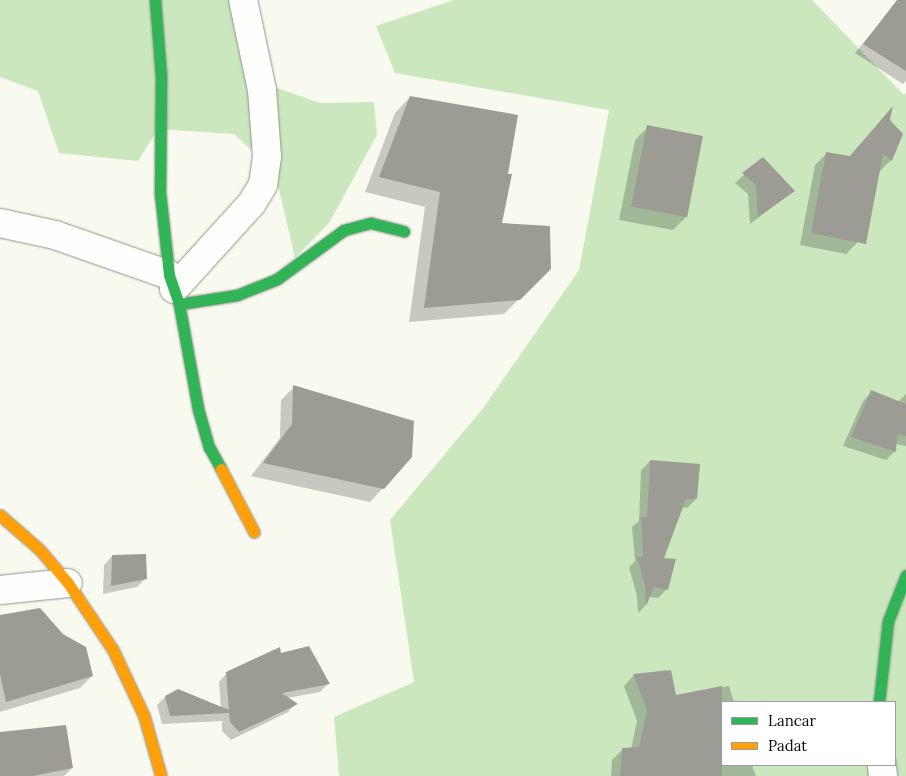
<!DOCTYPE html>
<html>
<head>
<meta charset="utf-8">
<style>
	body { margin:0 }
	#map { position:relative; width:906px; height:776px; overflow:hidden; background:#f9faef; font-family:Lora,serif }
	div>[style] { position:absolute }
	.forest>* { inset:0; background:#cae7be }
	.shadow>* { inset:0; background:#0003 }
	.building>* { inset:0; background:#9c9c95; transform-origin:0 0 }
	.roads { filter:drop-shadow(0 0 1px #92938e) drop-shadow(0 0 1px #92938e) }
	.street>* { height:28px; margin:-14px; padding:0 14px; transform-origin:14px; border-radius:14px; background:#fefefd }
	.fast>* { height:11px; margin:-5.5px; padding:0 5.5px; transform-origin:5.5px; border-radius:5.5px; background:#30b455 }
	.slow>* { height:11px; margin:-5.5px; padding:0 5.5px; transform-origin:5.5px; border-radius:5.5px; background:#ff9f0a }
	span { translate:-50% -50%; white-space:nowrap; text-align:center; line-height:1.15; -webkit-text-stroke:5px #fff; paint-order:stroke }
	.legend { position:absolute; left:721px; top:701px; width:175px; height:65px; box-sizing:border-box; background:#fff; border:1px solid #9d9d9d; margin:0; padding:6px 9px; list-style:none; font-size:15px; color:#0b0b0b }
	.legend li { display:flex; align-items:center; gap:10px; height:25px }
	.legend b { width:25px; border:1px solid #9d9d9d }
</style>
</head>
<body>
<div id="map">
	<div class="forest">
		<div style="clip-path:polygon(0 0,238px 0,263px 83px,320px 103px,374px 102px,377px 135px,329px 223px,295px 258px,275px 172px,234px 134px,158px 129px,138px 161px,59px 153px,38px 91px,0 77px)"></div>
		<div style="clip-path:polygon(evenodd,454px 0,812px 0,904px 95px,906px 93px,906px 776px,339px 776px,334px 717px,414px 682px,390px 520px,484px 407px,579px 270px,609px 110px,395px 73px,376px 26px,454px 0,722px 702px,895px 702px,895px 765px,722px 765px,722px 702px)"></div>
	</div>
	<div class="shadow">
		<div style="clip-path:polygon(898px 1px,906px 6px,906px 81px,903px 84px,855px 53px)"></div>
		<div style="clip-path:polygon(410px 97px,500px 224px,549px 269px,504px 314px,409px 322px,425px 207px,365px 192px,395px 113px)"></div>
		<div style="clip-path:polygon(891px 110px,889px 120px,891px 160px,879px 172px,858px 242px,846px 254px,800px 245px,815px 165px,827px 153px,849px 157px)"></div>
		<div style="clip-path:polygon(648px 127px,686px 217px,673px 230px,619px 220px,635px 140px)"></div>
		<div style="clip-path:polygon(763px 158px,793px 191px,750px 224px,748px 194px,735px 183px)"></div>
		<div style="clip-path:polygon(294px 387px,383px 488px,370px 502px,251px 476px,280px 438px,281px 400px)"></div>
		<div style="clip-path:polygon(872px 392px,898px 402px,906px 394px,906px 446px,895px 444px,895px 451px,886px 460px,843px 446px,863px 401px)"></div>
		<div style="clip-path:polygon(650px 461px,696px 499px,687px 508px,682px 507px,663px 560px,667px 589px,658px 598px,649px 597px,645px 606px,638px 613px,637px 596px,629px 567px,635px 561px,632px 527px,639px 521px,641px 470px)"></div>
		<div style="clip-path:polygon(112px 556px,146px 578px,137px 587px,103px 594px,104px 565px)"></div>
		<div style="clip-path:polygon(0 616px,92px 676px,80px 688px,0 712px)"></div>
		<div style="clip-path:polygon(280px 654px,328px 684px,320px 692px,287px 698px,296px 704px,288px 712px,231px 740px,222px 731px,222px 721px,162px 724px,157px 705px,165px 697px,221px 708px,219px 682px,227px 673px)"></div>
		<div style="clip-path:polygon(634px 675px,675px 696px,729px 686px,734px 702px,722px 702px,722px 765px,752px 765px,756px 776px,611px 776px,612px 760px,622px 750px,631px 749px,637px 721px,624px 686px)"></div>
		<div style="clip-path:polygon(0 733px,72px 768px,64px 776px,0 776px)"></div>
	</div>
	<div class="building">
		<div style="clip-path:polygon(897px 0,906px 0,906px 71px,863px 44px)"></div>
		<div style="clip-path:polygon(410px 96px,518px 115px,508px 174px,512px 174px,502px 223px,550px 226px,551px 269px,520px 300px,424px 308px,440px 192px,379px 177px)"></div>
		<div style="clip-path:polygon(893px 106px,890px 120px,903px 134px,892px 161px,883px 154px,866px 244px,811px 233px,826px 152px,850px 156px)"></div>
		<div style="left:647px;top:125px;width:57px;height:83px;rotate:11deg"></div>
		<div style="clip-path:polygon(763px 157px,795px 191px,758px 217px,756px 185px,742px 173px)"></div>
		<div style="clip-path:polygon(293px 385px,414px 421px,412px 457px,384px 489px,263px 463px,292px 424px)"></div>
		<div style="clip-path:polygon(871px 390px,906px 404px,906px 436px,897px 434px,896px 452px,851px 437px)"></div>
		<div style="clip-path:polygon(650px 460px,700px 464px,697px 499px,686px 499px,664px 558px,676px 559px,668px 590px,654px 587px,646px 606px,645px 586px,637px 557px,643px 557px,641px 517px,647px 517px)"></div>
		<div style="clip-path:polygon(146px 554px,147px 579px,111px 586px,112px 555px)"></div>
		<div style="clip-path:polygon(40px 608px,63px 634px,86px 647px,93px 676px,6px 702px,0 674px,0 615px)"></div>
		<div style="clip-path:polygon(309px 646px,330px 684px,282px 693px,298px 704px,239px 732px,230px 722px,229px 713px,170px 716px,165px 696px,178px 689px,229px 710px,226px 672px,280px 647px,281px 653px)"></div>
		<div style="clip-path:polygon(671px 670px,676px 695px,722px 686px,722px 776px,620px 776px,622px 748px,639px 747px,647px 710px,633px 674px)"></div>
		<div style="clip-path:polygon(66px 725px,73px 768px,33px 776px,0 776px,0 732px)"></div>
	</div>
	<div class="roads">
		<div class="street">
			<div style="left:0;top:223px;width:56px;rotate:12.3deg"></div>
			<div style="left:55px;top:235px;width:121px;rotate:19.3deg"></div>
			<div style="left:174px;top:289px;width:116px;rotate:-47.8deg"></div>
			<div style="left:252px;top:203px;width:21px;rotate:-59deg"></div>
			<div style="left:263px;top:185px;width:29px;rotate:-82deg"></div>
			<div style="left:267px;top:156px;width:66px;rotate:-94.3deg"></div>
			<div style="left:262px;top:90px;width:92px;rotate:-101.9deg"></div>
			<div style="left:0;top:590px;width:68px;rotate:-5.9deg"></div>
			<div style="left:882px;top:765px;width:11px;rotate:85deg"></div>
		</div>
		<div class="fast">
			<div style="left:155px;top:0;width:76px;rotate:85.5deg"></div>
			<div style="left:161px;top:76px;width:117px;rotate:90.5deg"></div>
			<div style="left:160px;top:193px;width:82px;rotate:83.7deg"></div>
			<div style="left:169px;top:275px;width:31px;rotate:71deg"></div>
			<div style="left:179px;top:304px;width:107px;rotate:79.7deg"></div>
			<div style="left:198px;top:409px;width:40px;rotate:74deg"></div>
			<div style="left:209px;top:447px;width:25px;rotate:61deg"></div>
			<div style="left:179px;top:304px;width:59px;rotate:-8.8deg"></div>
			<div style="left:237px;top:295px;width:43px;rotate:-21.8deg"></div>
			<div style="left:277px;top:279px;width:83px;rotate:-36.2deg"></div>
			<div style="left:344px;top:230px;width:28px;rotate:-15deg"></div>
			<div style="left:371px;top:223px;width:34px;rotate:14deg"></div>
			<div style="left:879px;top:702px;width:81px;rotate:-83.7deg"></div>
			<div style="left:888px;top:621px;width:49px;rotate:-68.6deg"></div>
		</div>
		<div class="slow">
			<div style="left:221px;top:469px;width:71px;rotate:62.4deg"></div>
			<div style="left:0;top:515px;width:53px;rotate:41.2deg"></div>
			<div style="left:40px;top:550px;width:43px;rotate:49.7deg"></div>
			<div style="left:68px;top:583px;width:81px;rotate:56.1deg"></div>
			<div style="left:113px;top:650px;width:73px;rotate:64.8deg"></div>
			<div style="left:144px;top:716px;width:62px;rotate:74.2deg"></div>
		</div>
	</div>
	<ul class="legend">
	<li><b style="height:6px;background:#30b455"></b>Lancar</li>
	<li><b style="height:6px;background:#ff9f0a"></b>Padat</li>
	</ul>
</div>
</body>
</html>
